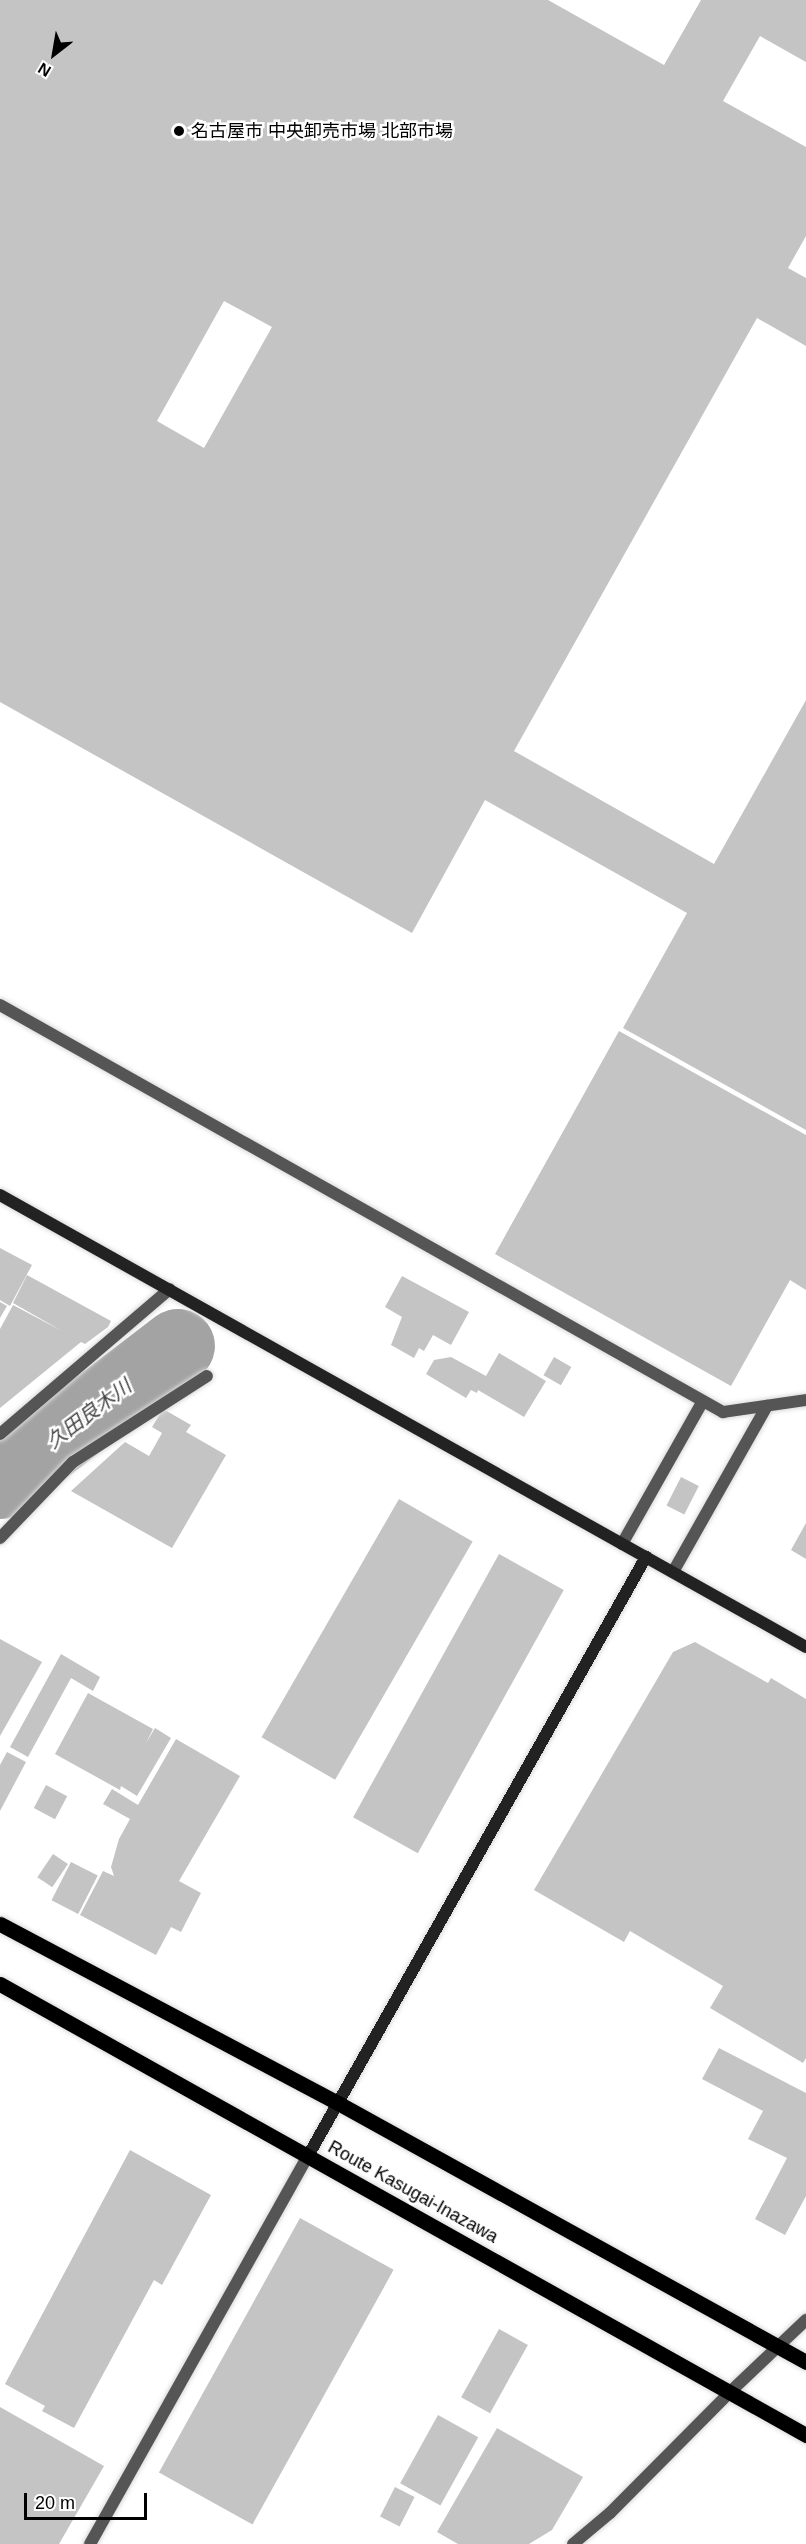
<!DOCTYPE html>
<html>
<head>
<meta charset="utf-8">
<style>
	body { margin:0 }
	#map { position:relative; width:806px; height:2544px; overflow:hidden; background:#fff; font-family:Helvetica,"Noto Sans JP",sans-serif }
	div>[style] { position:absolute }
	.river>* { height:74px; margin:-37px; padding:0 37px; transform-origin:37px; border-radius:37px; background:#a3a3a3 }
	.building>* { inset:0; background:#c4c4c4; transform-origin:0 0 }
	.roads { filter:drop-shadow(0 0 2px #dbdbdb) drop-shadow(0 0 2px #dbdbdb) }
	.lane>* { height:12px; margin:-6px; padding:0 6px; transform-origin:6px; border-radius:6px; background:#555 }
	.street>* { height:12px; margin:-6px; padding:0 6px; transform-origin:6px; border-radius:6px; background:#555 }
	.secondary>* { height:12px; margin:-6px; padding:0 6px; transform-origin:6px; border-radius:6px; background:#222 }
	.primary>* { height:15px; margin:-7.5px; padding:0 7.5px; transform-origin:7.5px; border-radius:7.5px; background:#000 }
	.dots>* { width:16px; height:16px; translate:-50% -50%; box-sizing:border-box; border:3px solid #fff; border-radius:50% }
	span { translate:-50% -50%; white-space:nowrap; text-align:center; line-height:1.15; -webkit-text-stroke:5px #fff; paint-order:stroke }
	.poi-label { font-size:18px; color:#000 }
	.left { translate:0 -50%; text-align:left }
	.street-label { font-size:18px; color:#000 }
	.water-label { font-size:20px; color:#444; font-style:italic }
	.north { position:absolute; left:24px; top:24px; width:60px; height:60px; -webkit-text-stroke:4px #fff; paint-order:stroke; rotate:211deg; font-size:16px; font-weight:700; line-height:24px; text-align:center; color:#000 }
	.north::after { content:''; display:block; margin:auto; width:21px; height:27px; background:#000; clip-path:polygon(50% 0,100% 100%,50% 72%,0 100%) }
	.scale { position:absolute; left:24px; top:2493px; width:123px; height:27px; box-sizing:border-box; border:3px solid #000; border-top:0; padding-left:8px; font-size:18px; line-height:21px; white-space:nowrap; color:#000; -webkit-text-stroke:4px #fff; paint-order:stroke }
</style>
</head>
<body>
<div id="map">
	<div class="river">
		<div style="left:0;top:1482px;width:224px;rotate:-37.4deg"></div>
	</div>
	<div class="building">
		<div style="clip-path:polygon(evenodd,0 0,548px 0,664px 65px,701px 0,806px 0,806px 62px,760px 36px,723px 101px,806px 147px,806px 236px,788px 268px,806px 278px,806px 346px,757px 318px,514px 751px,714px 864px,806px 700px,806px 1130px,623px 1028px,687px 913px,485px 800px,412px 933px,0 702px,0 0,224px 301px,272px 327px,204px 448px,157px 421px,224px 301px)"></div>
		<div style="clip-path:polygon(619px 1031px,806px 1135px,806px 1290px,790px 1280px,731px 1386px,495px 1254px)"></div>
		<div style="clip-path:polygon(0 1248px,32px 1265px,10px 1306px,0 1300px)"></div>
		<div style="clip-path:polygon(27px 1275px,111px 1321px,108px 1327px,85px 1344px,81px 1342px,0 1408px,0 1329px,13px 1305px,62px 1331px,13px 1303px)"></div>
		<div style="clip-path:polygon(402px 1276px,469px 1312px,451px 1345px,433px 1335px,424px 1351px,419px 1348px,414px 1358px,391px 1345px,402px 1317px,385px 1307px)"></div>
		<div style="clip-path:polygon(0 1302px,7px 1306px,0 1318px)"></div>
		<div style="clip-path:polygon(499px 1353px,546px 1381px,524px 1417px,478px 1390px,477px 1393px,471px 1390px,466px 1398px,426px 1374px,434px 1360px,451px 1357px,486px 1376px)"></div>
		<div style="left:554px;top:1357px;width:20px;height:21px;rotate:30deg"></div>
		<div style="clip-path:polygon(163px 1409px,191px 1425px,186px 1432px,226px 1455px,172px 1548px,71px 1491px,125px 1442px,149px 1456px,162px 1433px,152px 1427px)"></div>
		<div style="left:681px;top:1477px;width:20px;height:32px;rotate:27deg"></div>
		<div style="left:399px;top:1499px;width:85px;height:275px;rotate:30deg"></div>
		<div style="clip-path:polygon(806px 1523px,806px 1559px,791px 1550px)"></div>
		<div style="left:499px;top:1554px;width:74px;height:301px;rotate:29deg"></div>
		<div style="clip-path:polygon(0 1639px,42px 1662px,0 1736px)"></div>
		<div style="clip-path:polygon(695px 1642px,768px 1683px,771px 1678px,806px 1699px,806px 2058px,803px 2063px,710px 2008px,723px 1986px,630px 1931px,624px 1942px,534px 1890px,673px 1652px)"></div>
		<div style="clip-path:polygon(61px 1654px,100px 1677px,93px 1691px,71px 1678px,28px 1757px,10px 1747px)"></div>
		<div style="clip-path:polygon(88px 1693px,153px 1729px,146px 1743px,155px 1728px,171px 1738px,137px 1796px,121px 1786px,120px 1790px,55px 1754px)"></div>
		<div style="clip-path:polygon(176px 1739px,240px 1776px,179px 1881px,201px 1893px,181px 1932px,171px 1927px,156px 1955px,80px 1915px,103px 1871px,114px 1876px,111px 1867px,119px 1839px,130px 1819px,103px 1804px,112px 1789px,138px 1805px)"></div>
		<div style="clip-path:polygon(7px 1752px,26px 1762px,0 1811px,0 1765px)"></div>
		<div style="left:46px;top:1785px;width:24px;height:26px;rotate:28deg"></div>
		<div style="left:53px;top:1854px;width:18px;height:28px;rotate:34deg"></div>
		<div style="left:71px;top:1862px;width:30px;height:43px;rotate:27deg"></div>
		<div style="clip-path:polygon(719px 2048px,806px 2093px,806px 2196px,785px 2235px,755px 2219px,787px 2158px,748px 2139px,763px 2111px,702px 2079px)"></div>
		<div style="clip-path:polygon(130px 2150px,211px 2195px,162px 2285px,154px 2280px,74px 2428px,42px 2411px,45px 2406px,5px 2384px)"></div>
		<div style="left:300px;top:2218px;width:107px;height:291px;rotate:29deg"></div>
		<div style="left:499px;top:2329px;width:33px;height:78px;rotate:29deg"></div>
		<div style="clip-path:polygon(0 2407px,104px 2466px,59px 2544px,0 2544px)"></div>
		<div style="left:438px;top:2415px;width:46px;height:78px;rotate:29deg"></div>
		<div style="clip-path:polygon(497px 2428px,583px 2477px,552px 2530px,529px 2544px,458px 2544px,437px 2532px)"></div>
		<div style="left:395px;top:2487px;width:22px;height:33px;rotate:27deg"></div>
	</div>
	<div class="roads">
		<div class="lane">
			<div style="left:0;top:1005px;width:830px;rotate:29.38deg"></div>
			<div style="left:723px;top:1412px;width:84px;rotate:-8.2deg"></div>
			<div style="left:622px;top:1544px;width:164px;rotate:-60.5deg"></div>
			<div style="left:673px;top:1572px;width:191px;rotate:-60.5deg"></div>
		</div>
		<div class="street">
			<div style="left:0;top:1434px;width:223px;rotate:-40.5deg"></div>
			<div style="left:0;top:1538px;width:105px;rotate:-46.2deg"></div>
			<div style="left:73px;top:1462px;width:159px;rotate:-32.7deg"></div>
			<div style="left:90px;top:2544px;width:445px;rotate:-60.7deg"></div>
			<div style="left:573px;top:2544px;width:48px;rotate:-40deg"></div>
			<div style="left:610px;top:2513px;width:170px;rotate:-45.2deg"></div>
			<div style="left:730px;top:2392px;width:105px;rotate:-43.5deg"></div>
		</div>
		<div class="secondary">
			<div style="left:0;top:1195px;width:924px;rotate:29.28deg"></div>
			<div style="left:308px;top:2156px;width:688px;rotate:-60.57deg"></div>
		</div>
		<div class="primary">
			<div style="left:0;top:1924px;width:382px;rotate:27.9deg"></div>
			<div style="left:338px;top:2103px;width:535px;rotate:28.96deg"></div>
			<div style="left:0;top:1984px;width:924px;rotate:29.23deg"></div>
		</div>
	</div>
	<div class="dots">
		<div style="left:179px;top:131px;background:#000"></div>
	</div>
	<div class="poi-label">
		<span class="left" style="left:191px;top:131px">名古屋市 中央卸売市場 北部市場</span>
	</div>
	<div class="street-label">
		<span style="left:413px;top:2192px;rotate:29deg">Route Kasugai-Inazawa</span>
	</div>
	<div class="water-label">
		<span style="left:89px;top:1414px;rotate:-37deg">久田良木川</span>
	</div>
	<div class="north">N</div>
	<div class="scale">20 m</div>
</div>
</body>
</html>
